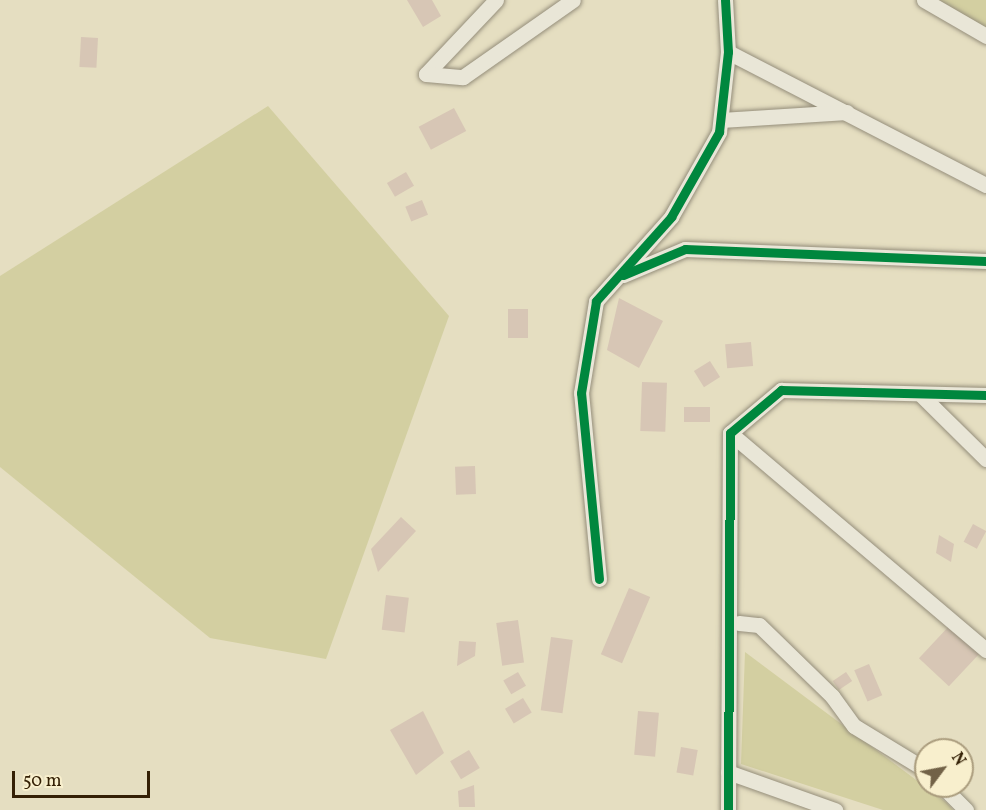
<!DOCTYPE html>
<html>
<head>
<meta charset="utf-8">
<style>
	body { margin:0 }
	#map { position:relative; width:986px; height:810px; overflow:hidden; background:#e5dec1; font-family:Vollkorn,serif }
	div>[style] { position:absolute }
	.green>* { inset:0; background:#d3cfa1 }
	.building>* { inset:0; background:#d7c6b5; transform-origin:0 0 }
	.roads { filter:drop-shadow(0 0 2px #958e7b) drop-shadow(0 0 2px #958e7b) }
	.street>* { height:15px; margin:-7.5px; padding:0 7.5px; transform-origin:7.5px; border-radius:7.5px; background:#e9e6d7 }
	.cycleway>* { height:9px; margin:-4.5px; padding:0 4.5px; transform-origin:4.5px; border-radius:4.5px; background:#00873e }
	span { translate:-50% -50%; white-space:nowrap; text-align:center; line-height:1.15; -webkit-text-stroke:5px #f8efcd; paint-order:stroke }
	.north { position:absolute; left:914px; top:738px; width:60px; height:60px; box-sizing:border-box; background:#f8efcd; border:2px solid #aa9c7d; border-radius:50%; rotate:58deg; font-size:16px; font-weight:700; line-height:24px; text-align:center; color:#342005 }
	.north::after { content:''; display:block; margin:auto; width:21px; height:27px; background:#726247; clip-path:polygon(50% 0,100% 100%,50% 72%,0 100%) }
	.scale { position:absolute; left:12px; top:771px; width:138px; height:27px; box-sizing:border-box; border:3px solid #342005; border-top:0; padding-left:8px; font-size:18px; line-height:21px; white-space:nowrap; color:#342005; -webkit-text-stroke:4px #f8efcd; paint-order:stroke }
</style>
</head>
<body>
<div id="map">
	<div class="green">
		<div style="clip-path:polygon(934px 0,986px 0,986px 28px)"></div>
		<div style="clip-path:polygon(268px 106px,449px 316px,326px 659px,210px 638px,0 467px,0 276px)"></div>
		<div style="clip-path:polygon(745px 652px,947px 803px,953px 810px,883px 810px,741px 764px)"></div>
	</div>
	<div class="building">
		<div style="clip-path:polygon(407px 0,432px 0,441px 16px,423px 27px)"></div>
		<div style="left:81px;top:37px;width:17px;height:30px;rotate:3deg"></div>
		<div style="left:454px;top:108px;width:26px;height:40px;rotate:62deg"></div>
		<div style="left:406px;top:172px;width:16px;height:22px;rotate:60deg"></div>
		<div style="left:422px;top:200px;width:16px;height:18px;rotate:68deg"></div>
		<div style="clip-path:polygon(619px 298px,663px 321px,639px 368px,607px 350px)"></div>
		<div style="left:508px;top:309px;width:20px;height:29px"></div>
		<div style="left:751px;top:342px;width:24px;height:26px;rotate:85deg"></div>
		<div style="left:710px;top:361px;width:19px;height:19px;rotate:58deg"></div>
		<div style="left:642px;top:382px;width:25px;height:49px;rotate:2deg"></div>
		<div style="left:684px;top:407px;width:26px;height:15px"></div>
		<div style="left:475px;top:466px;width:28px;height:20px;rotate:88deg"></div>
		<div style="clip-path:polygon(401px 517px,416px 531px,378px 572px,371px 549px)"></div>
		<div style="left:973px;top:524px;width:15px;height:20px;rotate:28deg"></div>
		<div style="clip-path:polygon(939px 535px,954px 544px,951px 562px,936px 553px)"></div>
		<div style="left:629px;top:588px;width:23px;height:72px;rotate:23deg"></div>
		<div style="left:386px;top:595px;width:23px;height:35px;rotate:7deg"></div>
		<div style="left:518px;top:620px;width:43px;height:22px;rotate:82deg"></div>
		<div style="left:951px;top:624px;width:41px;height:47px;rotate:43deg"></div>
		<div style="left:551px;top:637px;width:22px;height:74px;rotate:8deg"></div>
		<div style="clip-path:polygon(459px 641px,476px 642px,475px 656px,457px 666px)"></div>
		<div style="left:869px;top:664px;width:34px;height:16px;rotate:67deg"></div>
		<div style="left:518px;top:672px;width:16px;height:17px;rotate:60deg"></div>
		<div style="left:846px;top:672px;width:11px;height:16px;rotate:56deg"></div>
		<div style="left:523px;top:698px;width:17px;height:21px;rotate:59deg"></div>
		<div style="clip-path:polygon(423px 711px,444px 753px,416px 775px,390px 730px)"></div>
		<div style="left:638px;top:711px;width:21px;height:44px;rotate:5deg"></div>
		<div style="left:681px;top:747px;width:17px;height:26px;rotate:10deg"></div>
		<div style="left:469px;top:750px;width:21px;height:22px;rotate:59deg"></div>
		<div style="clip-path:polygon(474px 785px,475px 807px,459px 807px,458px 791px)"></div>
	</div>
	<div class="roads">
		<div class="street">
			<div style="left:496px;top:0;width:102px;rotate:133.4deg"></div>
			<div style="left:426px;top:74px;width:37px;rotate:5deg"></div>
			<div style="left:463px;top:77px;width:134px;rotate:-35deg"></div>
			<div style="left:924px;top:0;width:72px;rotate:30.1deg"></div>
			<div style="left:728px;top:52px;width:290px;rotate:27.3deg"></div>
			<div style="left:721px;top:120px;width:126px;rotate:-3.6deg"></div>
			<div style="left:623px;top:275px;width:67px;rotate:-22.8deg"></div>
			<div style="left:685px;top:249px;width:301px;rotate:2.3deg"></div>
			<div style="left:920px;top:394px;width:93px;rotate:44.6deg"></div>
			<div style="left:730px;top:433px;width:336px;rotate:40.3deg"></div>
			<div style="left:599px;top:579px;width:187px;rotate:-95.5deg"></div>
			<div style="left:581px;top:393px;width:93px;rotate:-80.7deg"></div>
			<div style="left:596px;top:301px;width:113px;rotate:-48.2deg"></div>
			<div style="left:671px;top:217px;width:98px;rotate:-60.5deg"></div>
			<div style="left:719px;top:132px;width:81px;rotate:-83.6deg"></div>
			<div style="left:728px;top:52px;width:52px;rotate:-93.3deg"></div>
			<div style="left:739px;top:623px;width:20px;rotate:6deg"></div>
			<div style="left:759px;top:625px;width:102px;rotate:44.2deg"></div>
			<div style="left:832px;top:696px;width:37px;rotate:54deg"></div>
			<div style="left:854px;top:726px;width:84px;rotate:31.4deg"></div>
			<div style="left:728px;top:772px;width:114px;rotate:19.6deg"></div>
			<div style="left:942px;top:786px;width:34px;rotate:45deg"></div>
			<div style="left:728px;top:810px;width:377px;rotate:-89.7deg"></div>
			<div style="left:730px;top:433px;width:67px;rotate:-40.1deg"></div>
			<div style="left:781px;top:390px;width:205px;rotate:1.4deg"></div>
		</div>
	</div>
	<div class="cycleway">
		<div style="left:623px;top:275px;width:67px;rotate:-22.8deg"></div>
		<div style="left:685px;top:249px;width:301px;rotate:2.3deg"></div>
		<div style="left:599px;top:579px;width:187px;rotate:-95.5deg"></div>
		<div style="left:581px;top:393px;width:93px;rotate:-80.7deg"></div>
		<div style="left:596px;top:301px;width:113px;rotate:-48.2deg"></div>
		<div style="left:671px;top:217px;width:98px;rotate:-60.5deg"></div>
		<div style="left:719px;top:132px;width:81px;rotate:-83.6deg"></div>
		<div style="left:728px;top:52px;width:52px;rotate:-93.3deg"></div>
		<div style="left:728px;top:810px;width:377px;rotate:-89.7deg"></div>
		<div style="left:730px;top:433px;width:67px;rotate:-40.1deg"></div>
		<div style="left:781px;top:390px;width:205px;rotate:1.4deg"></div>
	</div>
	<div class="north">N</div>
	<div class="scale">50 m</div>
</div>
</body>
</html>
